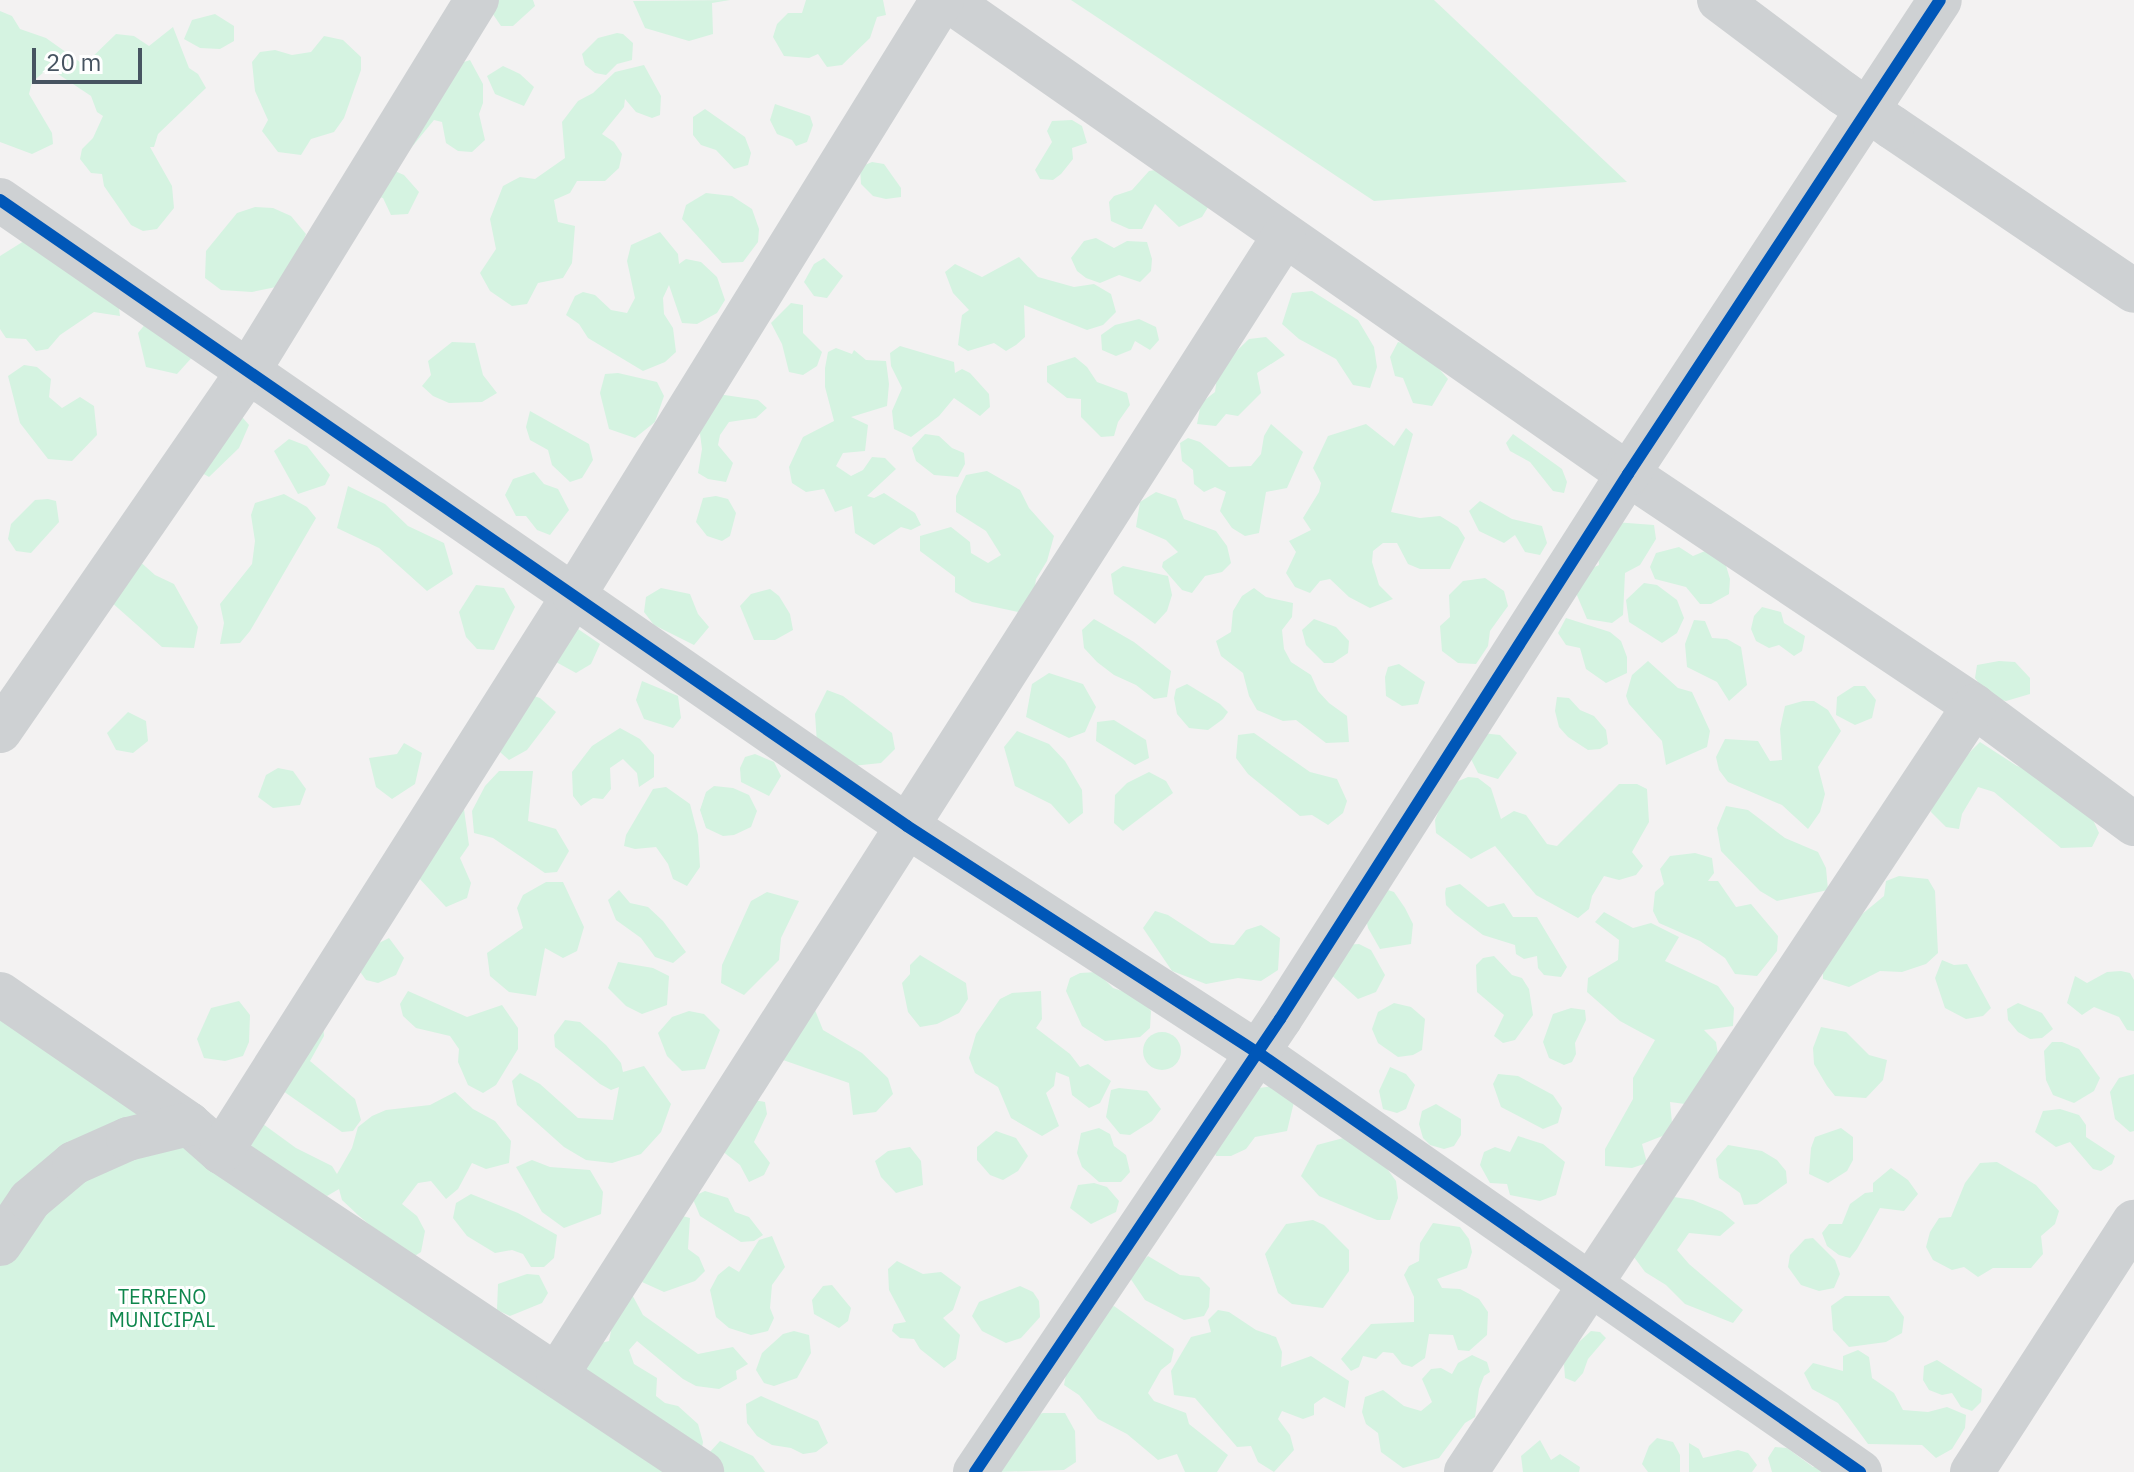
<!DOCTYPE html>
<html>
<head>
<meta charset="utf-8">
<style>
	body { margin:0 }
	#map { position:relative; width:2134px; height:1472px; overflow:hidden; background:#f3f2f2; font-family:"IBM Plex Sans",sans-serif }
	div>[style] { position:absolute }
	.green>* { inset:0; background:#d5f3e1 }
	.round { border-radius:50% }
	.minor>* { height:44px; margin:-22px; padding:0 22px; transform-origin:22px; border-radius:22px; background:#ced1d3 }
	.minor-bridge>* { height:44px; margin:-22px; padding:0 22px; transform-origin:22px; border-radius:22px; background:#ced1d3 }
	.cycleway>* { height:12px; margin:-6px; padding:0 6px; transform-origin:6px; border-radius:6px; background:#0057b8 }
	span { translate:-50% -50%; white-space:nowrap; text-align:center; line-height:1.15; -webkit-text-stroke:6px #fff; paint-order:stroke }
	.park-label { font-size:20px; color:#0e864c }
	.scale { position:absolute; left:32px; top:48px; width:110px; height:36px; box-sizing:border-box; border:4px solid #475461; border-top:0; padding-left:10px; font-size:24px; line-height:28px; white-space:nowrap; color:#475461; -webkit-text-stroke:6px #fff; paint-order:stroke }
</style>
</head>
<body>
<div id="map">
	<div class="green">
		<div style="clip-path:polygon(487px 0,533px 0,535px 6px,513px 26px,501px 26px,486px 4px)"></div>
		<div style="clip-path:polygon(730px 0,712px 3px,713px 34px,689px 41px,645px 28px,633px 1px)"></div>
		<div style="clip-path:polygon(806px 0,883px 0,886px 15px,877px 17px,870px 38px,842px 65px,827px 67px,818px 54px,809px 58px,784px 56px,773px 37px,777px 24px,788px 13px,802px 13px)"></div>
		<div style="clip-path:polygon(1071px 0,1434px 0,1627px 182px,1374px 201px)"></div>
		<div style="clip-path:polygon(0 11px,12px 16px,20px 29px,46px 38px,84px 65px,116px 34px,134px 36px,149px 46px,173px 27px,189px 68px,198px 74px,206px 88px,158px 134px,154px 147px,150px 147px,172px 186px,174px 208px,157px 229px,143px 231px,131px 225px,104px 186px,102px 174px,91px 173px,80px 159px,82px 149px,93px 138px,103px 116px,97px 112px,91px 96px,55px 72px,44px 72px,32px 82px,29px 94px,52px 133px,53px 144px,32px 154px,0 142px)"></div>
		<div style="clip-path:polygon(215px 14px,234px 26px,234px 41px,220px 49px,200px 48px,184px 39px,192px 20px)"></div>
		<div style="clip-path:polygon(617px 33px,623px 34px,633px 43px,632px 60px,617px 64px,606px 75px,595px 73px,585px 65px,582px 54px,598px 38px)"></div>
		<div style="clip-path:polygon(324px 36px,343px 40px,361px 57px,361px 70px,344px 118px,334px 132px,311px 139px,301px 155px,278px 152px,262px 131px,268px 120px,255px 91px,252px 62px,260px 52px,275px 50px,292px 55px,311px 52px)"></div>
		<div style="clip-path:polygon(470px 60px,483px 84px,483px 103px,479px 114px,485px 140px,472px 152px,458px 151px,446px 143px,442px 122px,434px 120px,411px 148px,458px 64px)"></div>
		<div style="clip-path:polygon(644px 65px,661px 96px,660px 115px,652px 118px,636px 112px,625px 99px,624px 107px,602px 134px,614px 142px,622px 154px,619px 168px,605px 181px,577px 181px,570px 193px,554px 200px,558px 222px,575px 226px,572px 263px,563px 278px,538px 283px,527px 304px,512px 306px,490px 291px,480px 273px,496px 249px,490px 219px,503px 186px,520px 177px,535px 179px,565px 158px,562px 122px,578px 101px,593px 93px,615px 72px)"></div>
		<div style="clip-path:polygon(503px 66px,520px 74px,534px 87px,524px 106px,495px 94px,487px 76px)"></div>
		<div style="clip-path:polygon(775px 104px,810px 116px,813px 125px,807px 142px,796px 146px,792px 140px,777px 134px,770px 120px)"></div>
		<div style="clip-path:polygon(705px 109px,745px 137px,751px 153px,748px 165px,734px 169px,716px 150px,701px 145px,693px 135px,693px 117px)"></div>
		<div style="clip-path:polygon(1072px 120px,1082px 126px,1087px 143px,1072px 148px,1073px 159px,1061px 174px,1053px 180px,1040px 179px,1035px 170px,1052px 142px,1047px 131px,1052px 121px)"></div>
		<div style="clip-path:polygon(872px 162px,884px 164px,901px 188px,901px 197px,886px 199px,873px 196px,861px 184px,860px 167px)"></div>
		<div style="clip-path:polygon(1168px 168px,1210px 204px,1202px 217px,1179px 227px,1155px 204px,1142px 229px,1129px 229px,1111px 221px,1109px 202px,1114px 196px,1132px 190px,1149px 171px)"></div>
		<div style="clip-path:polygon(390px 169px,404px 175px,419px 192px,408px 214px,391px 215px,383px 198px,374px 196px)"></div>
		<div style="clip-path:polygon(706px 193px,732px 196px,752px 209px,759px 229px,758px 242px,743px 262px,722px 263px,682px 219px,686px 205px)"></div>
		<div style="clip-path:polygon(255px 207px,273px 208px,291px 216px,306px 234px,294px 263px,276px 287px,252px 292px,221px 290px,205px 278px,206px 251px,237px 213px)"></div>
		<div style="clip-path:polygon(660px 232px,678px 254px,679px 264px,686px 259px,701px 262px,717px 277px,725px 300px,717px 313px,697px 324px,682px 323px,669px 285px,663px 298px,664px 314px,673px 328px,676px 352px,665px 362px,643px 371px,588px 338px,579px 324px,566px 315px,575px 296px,583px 292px,595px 295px,611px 310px,627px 313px,635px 298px,627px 261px,631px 245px)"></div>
		<div style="clip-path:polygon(32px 236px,118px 301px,120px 316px,94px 312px,60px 335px,48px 349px,36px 351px,26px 339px,6px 338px,0 329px,0 256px)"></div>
		<div style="clip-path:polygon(1096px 238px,1114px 248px,1127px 241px,1147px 242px,1152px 259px,1151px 271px,1140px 282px,1119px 275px,1100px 283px,1086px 278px,1077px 271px,1071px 258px,1084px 241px)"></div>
		<div style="clip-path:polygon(1019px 257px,1038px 277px,1074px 287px,1094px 284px,1111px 294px,1116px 312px,1103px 325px,1087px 330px,1024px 305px,1025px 337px,1016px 345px,1006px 351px,994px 343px,968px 351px,958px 345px,962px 315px,969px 310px,953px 293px,945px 272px,955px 264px,982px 277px)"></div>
		<div style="clip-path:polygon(824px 258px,843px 276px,827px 298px,814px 296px,804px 282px,814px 264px)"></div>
		<div style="clip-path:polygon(1312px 291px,1358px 320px,1374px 347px,1377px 367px,1370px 388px,1353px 385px,1336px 359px,1299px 339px,1282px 324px,1292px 293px)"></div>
		<div style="clip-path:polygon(791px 303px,803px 305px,803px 333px,822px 352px,817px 366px,803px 375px,789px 372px,782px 344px,771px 323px)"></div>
		<div style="clip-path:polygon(151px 317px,195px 354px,177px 374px,146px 367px,138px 333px)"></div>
		<div style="clip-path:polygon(1139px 319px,1156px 327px,1159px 340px,1150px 350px,1135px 341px,1131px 350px,1116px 356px,1102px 350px,1101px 335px,1115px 325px)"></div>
		<div style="clip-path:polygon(1266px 337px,1285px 355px,1257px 373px,1261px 393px,1238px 416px,1226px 414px,1216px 426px,1197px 424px,1201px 403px,1215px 392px,1218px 369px,1249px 339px)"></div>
		<div style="clip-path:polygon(452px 342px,475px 343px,483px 375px,497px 393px,482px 402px,449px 403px,433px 396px,422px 386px,431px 375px,428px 361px)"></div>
		<div style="clip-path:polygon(1398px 342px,1420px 347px,1448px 379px,1432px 406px,1413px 403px,1403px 378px,1395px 376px,1390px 357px)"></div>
		<div style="clip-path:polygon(900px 346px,954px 362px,955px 373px,962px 369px,970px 373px,989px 394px,990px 407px,980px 416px,954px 398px,939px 416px,911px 437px,894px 429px,892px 411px,902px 388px,891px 366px,890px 353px)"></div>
		<div style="clip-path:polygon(836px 348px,852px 354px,854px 350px,866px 360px,886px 361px,889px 384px,887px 406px,851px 417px,868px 425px,865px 451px,843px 453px,836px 466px,851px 476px,863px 470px,872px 457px,885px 458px,896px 469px,867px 496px,874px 498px,884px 493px,915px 513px,921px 525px,911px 530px,901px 527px,874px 545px,855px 533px,852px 506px,835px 512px,824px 489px,806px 492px,792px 483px,789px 467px,803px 437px,834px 421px,825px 387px,825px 368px,828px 352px)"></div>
		<div style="clip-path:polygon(1075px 357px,1087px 367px,1097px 382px,1127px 393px,1130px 405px,1118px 422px,1114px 436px,1101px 437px,1081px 417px,1081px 399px,1067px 398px,1047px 382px,1047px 366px)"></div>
		<div style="clip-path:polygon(24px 365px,37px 367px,51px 379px,49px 397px,62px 408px,80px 397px,94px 406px,97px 435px,72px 461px,48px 459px,20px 423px,8px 376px)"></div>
		<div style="clip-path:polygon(618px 373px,657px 382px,664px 396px,655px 422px,635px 438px,609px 429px,600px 393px,605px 374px)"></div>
		<div style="clip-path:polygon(718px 394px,758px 400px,767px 408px,756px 418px,729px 422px,720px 435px,718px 445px,733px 463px,726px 482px,708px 479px,698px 473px,702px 449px,699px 426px)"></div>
		<div style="clip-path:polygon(237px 411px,249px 425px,239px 448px,209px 477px,193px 468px)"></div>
		<div style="clip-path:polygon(530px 411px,589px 444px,593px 460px,582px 478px,570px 482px,552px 465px,548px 450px,530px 440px,526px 427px)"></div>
		<div style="clip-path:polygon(1271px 424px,1303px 452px,1287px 488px,1266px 492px,1259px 533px,1245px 536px,1232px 528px,1220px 511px,1226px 492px,1215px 487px,1204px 492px,1194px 484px,1193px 470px,1182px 461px,1180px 443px,1188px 438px,1200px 442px,1229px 467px,1251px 466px,1261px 454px,1264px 436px)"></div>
		<div style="clip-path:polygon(1366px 424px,1394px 446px,1406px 428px,1413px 434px,1391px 512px,1420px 518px,1440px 516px,1458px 527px,1465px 538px,1450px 569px,1420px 569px,1408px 564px,1397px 543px,1383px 543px,1373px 551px,1372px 562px,1379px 585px,1393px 599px,1370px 608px,1349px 597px,1330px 579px,1320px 581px,1310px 593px,1295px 587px,1286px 573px,1296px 552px,1289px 541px,1311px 530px,1303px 518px,1319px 492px,1321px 483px,1313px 468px,1328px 436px)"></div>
		<div style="clip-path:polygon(925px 434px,939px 436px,952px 448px,964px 453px,965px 464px,958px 477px,934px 475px,916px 461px,912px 448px)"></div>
		<div style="clip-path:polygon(1513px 434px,1562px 469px,1567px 482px,1564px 493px,1553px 491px,1530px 462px,1510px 451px,1506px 443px)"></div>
		<div style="clip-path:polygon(289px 439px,307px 446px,330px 475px,325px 485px,298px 494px,274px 451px)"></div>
		<div style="clip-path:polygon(987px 471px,1020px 490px,1029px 508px,1054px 536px,1047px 561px,1036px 579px,1033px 600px,1023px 613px,972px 602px,955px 592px,955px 577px,920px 551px,920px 536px,951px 527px,970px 542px,971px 553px,988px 563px,1001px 555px,986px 531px,956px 512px,956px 496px,966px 475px)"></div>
		<div style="clip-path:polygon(534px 472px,544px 484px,558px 489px,569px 510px,550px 535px,537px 530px,526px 516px,516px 516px,505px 495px,513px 479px)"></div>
		<div style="clip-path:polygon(348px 486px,385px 504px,408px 526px,444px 543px,453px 574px,427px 591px,379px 548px,337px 528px)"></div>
		<div style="clip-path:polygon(1156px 492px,1176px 499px,1184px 519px,1216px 531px,1227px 546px,1231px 563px,1222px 572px,1205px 576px,1192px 593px,1182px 590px,1162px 567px,1163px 562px,1178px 552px,1166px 540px,1136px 527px,1140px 502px)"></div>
		<div style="clip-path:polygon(284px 494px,307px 507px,316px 518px,250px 631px,240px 643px,220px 644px,224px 623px,220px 604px,252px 564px,255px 541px,251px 515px,255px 503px)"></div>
		<div style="clip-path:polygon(716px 496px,728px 499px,736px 513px,730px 536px,722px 541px,707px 536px,696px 522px,703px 498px)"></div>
		<div style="clip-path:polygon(48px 499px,56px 501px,59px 522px,31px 553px,16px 551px,8px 539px,11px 524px,35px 500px)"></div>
		<div style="clip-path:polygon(1480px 501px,1512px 519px,1542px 526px,1547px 543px,1540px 555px,1525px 552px,1515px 535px,1504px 543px,1479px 531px,1469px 511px)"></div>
		<div style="clip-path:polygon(1614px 522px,1654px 525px,1656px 539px,1640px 565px,1625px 573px,1623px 615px,1612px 623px,1587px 619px,1576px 593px,1583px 572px,1599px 565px,1598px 553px)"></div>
		<div style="clip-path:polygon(1679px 547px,1693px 556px,1705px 551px,1724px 559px,1730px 579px,1729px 594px,1711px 604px,1700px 604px,1686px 587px,1655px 579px,1650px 567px,1656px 553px)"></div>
		<div style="clip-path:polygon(137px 559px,155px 575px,174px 584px,198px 627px,194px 648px,162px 647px,110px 601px)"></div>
		<div style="clip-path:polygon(1123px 566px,1168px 576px,1172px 595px,1167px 611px,1155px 624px,1114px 594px,1111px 574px)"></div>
		<div style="clip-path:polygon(1485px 578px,1504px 591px,1508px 606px,1490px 631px,1488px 646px,1476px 664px,1458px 663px,1442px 651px,1440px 626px,1450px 617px,1449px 595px,1463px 581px)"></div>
		<div style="clip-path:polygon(1644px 583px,1657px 585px,1677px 600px,1684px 618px,1677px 633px,1662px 643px,1629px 622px,1626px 600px)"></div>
		<div style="clip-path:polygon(476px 585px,504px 588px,515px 607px,494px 650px,477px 649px,466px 637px,459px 612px)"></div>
		<div style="clip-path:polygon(661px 588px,690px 594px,698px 614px,709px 627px,694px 645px,654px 625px,644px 612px,646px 597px)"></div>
		<div style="clip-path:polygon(1254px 588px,1266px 597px,1293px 603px,1292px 617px,1282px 630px,1284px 649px,1291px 662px,1311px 675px,1318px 691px,1329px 703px,1347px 716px,1349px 742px,1326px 743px,1296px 720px,1283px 721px,1257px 710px,1249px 696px,1243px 673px,1221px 656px,1216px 641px,1231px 632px,1233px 611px,1242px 596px)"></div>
		<div style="clip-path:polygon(770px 589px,779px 596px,790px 614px,793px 630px,775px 640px,754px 640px,740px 606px,751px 594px)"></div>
		<div style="clip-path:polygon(1762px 607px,1781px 612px,1784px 623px,1805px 636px,1802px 651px,1794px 656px,1779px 645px,1769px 648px,1756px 641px,1751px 629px,1754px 616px)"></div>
		<div style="clip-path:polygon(1566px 618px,1610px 632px,1621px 641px,1627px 657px,1627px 673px,1606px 683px,1586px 669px,1580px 648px,1566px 645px,1558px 633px)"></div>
		<div style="clip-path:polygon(1094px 619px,1134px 642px,1171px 671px,1167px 697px,1154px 699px,1136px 685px,1114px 675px,1097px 662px,1084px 648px,1082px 630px)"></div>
		<div style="clip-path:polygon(1314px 619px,1336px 627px,1349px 641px,1348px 653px,1333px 663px,1324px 663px,1306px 645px,1302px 630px)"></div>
		<div style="clip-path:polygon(1694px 620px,1705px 621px,1712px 638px,1727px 639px,1741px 647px,1747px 685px,1729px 701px,1717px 682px,1687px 667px,1685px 644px)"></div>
		<div style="clip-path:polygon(578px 629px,600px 644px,591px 664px,576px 673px,547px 657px)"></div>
		<div style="clip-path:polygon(1648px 661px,1678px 688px,1692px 692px,1710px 731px,1707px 747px,1666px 765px,1662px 741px,1629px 704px,1626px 696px,1632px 675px)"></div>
		<div style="clip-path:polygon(1999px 661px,2015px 662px,2030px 678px,2030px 694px,2006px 701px,1990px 698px,1975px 678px,1977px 665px)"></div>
		<div style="clip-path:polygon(1399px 664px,1425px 682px,1418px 704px,1402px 706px,1386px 696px,1385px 677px,1388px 667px)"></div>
		<div style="clip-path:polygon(1049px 673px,1083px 684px,1096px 707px,1085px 732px,1069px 738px,1026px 717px,1032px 684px)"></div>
		<div style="clip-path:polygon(642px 681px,678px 696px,681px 718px,673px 728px,644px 719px,636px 700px)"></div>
		<div style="clip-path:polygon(1187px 684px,1220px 704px,1228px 712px,1223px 719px,1208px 730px,1189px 728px,1177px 714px,1174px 698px,1176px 689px)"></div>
		<div style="clip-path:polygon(1854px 686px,1865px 686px,1876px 700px,1872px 718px,1855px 725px,1836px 715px,1837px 697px)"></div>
		<div style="clip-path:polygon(827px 690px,843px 696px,892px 733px,895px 749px,881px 763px,852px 766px,817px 743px,815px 714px)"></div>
		<div style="clip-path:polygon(525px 693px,540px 698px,556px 712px,527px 750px,509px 760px,492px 745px)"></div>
		<div style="clip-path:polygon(1557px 697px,1569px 698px,1580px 710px,1594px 716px,1606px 730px,1608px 744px,1600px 749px,1588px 750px,1568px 737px,1559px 727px,1555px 711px)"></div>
		<div style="clip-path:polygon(1803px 701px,1814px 701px,1828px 710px,1841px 731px,1818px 767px,1825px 794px,1820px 812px,1808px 829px,1782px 805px,1728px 782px,1719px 770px,1716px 757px,1725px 739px,1758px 741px,1770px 761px,1782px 760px,1780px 729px,1785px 706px)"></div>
		<div style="clip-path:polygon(128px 712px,146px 721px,148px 741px,133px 753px,116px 750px,107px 733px)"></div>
		<div style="clip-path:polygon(1114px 720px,1146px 740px,1149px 758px,1135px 765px,1096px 741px,1097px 722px)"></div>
		<div style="clip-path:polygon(620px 728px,640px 739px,654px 755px,654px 777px,639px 787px,637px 773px,623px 759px,610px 768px,611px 789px,603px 799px,593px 798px,581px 806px,573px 796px,572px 772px,592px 746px)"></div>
		<div style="clip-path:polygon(1017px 731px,1049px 744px,1065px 761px,1082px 790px,1083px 813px,1069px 824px,1051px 804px,1015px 786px,1004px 747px)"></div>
		<div style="clip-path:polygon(1254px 733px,1310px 772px,1337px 779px,1347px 801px,1343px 813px,1328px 825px,1312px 815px,1300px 816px,1248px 774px,1236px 758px,1238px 735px)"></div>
		<div style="clip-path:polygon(1482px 733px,1500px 735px,1517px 753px,1498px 779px,1478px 773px,1468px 753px)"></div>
		<div style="clip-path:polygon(1980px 742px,2017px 766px,2046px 775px,2089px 811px,2099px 833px,2092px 847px,2061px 848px,1994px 792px,1978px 787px,1962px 814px,1959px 829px,1946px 827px,1931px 812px,1934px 788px)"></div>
		<div style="clip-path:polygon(404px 743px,422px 753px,415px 784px,392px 799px,376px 787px,369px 758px,397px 754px)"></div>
		<div style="clip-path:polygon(755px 754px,774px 762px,781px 776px,769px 796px,741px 782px,740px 768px,745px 757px)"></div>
		<div style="clip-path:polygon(278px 768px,293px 771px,306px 789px,300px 805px,273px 808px,258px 797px,266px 775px)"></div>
		<div style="clip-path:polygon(499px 771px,533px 771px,528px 821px,556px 829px,569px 851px,557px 872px,545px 873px,493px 838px,474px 833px,472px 811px,485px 786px)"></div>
		<div style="clip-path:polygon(1149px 772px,1166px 781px,1173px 793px,1123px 831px,1114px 823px,1115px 795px,1127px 783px)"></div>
		<div style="clip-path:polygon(1468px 777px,1478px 778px,1491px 788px,1501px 819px,1514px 811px,1526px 815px,1547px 844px,1557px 846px,1619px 784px,1637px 784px,1647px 789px,1649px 822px,1632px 852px,1643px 866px,1636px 875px,1619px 880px,1604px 876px,1592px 896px,1589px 909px,1578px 918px,1536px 895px,1495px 846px,1471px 859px,1436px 833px,1435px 820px,1449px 785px)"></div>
		<div style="clip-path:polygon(714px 786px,733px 788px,749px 795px,757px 811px,751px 827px,734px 835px,723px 836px,706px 828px,700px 810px,706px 792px)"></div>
		<div style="clip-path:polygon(666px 787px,690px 804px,698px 835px,700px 867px,687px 886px,673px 879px,668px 864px,656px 847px,635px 849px,624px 846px,626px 835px,653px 789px)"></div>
		<div style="clip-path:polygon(463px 802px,469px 845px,460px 858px,471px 883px,467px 898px,446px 907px,417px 876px)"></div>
		<div style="clip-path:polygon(1726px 806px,1748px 810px,1785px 838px,1818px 852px,1826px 868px,1828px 890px,1777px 901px,1760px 891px,1721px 851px,1717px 828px)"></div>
		<div style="clip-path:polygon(1695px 853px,1712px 858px,1714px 873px,1708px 881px,1718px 881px,1736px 907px,1751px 904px,1778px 936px,1777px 951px,1757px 976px,1735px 974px,1725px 958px,1700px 941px,1659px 923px,1653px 911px,1655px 892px,1664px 884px,1660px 869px,1670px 856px)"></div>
		<div style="clip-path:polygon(1899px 876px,1928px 879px,1935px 891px,1938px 953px,1926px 964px,1902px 972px,1880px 971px,1849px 987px,1823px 979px,1823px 963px,1861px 915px,1884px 896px,1886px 881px)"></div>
		<div style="clip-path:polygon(546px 882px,563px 882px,584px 927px,577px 951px,563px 958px,545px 948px,536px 996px,509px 992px,490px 976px,487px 953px,523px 928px,517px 908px,523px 895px)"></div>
		<div style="clip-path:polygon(1460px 884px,1488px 907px,1504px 903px,1513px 917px,1537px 917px,1567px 967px,1561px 977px,1544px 975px,1538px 968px,1537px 956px,1524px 959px,1516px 954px,1515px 945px,1483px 935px,1455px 914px,1446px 905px,1445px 893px,1446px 888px)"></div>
		<div style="clip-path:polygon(1385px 889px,1394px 892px,1405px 908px,1413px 924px,1411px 944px,1380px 949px,1368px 928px,1365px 914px)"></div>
		<div style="clip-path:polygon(619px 890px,630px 903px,648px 907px,663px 921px,686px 952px,673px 963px,655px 957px,641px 938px,616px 920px,608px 900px)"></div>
		<div style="clip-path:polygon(767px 892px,799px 901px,781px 938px,779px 960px,744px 995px,721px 983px,722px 965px,751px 901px)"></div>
		<div style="clip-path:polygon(1155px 911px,1168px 915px,1211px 943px,1234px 945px,1246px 930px,1261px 925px,1280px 938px,1278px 970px,1261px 981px,1238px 978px,1206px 984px,1172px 971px,1143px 928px)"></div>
		<div style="clip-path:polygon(1604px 912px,1633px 928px,1651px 923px,1679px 937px,1665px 961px,1718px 986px,1734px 1008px,1733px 1026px,1704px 1030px,1716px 1042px,1718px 1055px,1685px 1104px,1670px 1102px,1672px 1123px,1665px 1135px,1642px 1144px,1647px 1163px,1632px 1168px,1605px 1166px,1605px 1149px,1633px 1099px,1633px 1078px,1655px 1040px,1620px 1021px,1587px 992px,1588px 978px,1618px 960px,1619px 940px,1595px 922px)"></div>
		<div style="clip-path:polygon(389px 938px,404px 958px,396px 975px,378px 983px,366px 980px,356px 966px,375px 945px)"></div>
		<div style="clip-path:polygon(1359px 944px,1371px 950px,1385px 975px,1376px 992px,1358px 999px,1328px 972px,1344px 945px)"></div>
		<div style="clip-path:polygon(920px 955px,966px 983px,968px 999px,959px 1013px,937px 1024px,920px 1027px,908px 1012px,902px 983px,910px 974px,910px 965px)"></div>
		<div style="clip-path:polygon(1494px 956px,1512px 975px,1522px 978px,1529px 989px,1533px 1015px,1515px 1040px,1503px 1043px,1494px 1036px,1504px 1015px,1477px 992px,1476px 965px,1483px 958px)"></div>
		<div style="clip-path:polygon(1942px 960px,1954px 965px,1967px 964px,1991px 1008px,1983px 1016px,1966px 1019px,1945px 1008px,1935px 978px)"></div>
		<div style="clip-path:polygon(618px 962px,653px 968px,669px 976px,667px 1005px,642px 1014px,626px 1006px,608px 988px)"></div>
		<div style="clip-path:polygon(2121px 971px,2130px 973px,2134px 980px,2134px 1031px,2127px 1030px,2119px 1017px,2094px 1007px,2082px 1015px,2067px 1003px,2075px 976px,2087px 983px,2107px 972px)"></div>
		<div style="clip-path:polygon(1097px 972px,1113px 988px,1140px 997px,1151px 1011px,1150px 1028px,1140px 1037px,1105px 1041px,1082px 1026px,1066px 991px,1070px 978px,1080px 973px)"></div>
		<div style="clip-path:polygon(408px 991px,467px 1017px,502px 1005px,518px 1028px,518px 1049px,496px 1085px,483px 1093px,468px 1085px,458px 1062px,459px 1049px,450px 1036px,416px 1028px,403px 1016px,400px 1004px)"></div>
		<div style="clip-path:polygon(1041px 991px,1042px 1019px,1036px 1028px,1070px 1054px,1080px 1067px,1088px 1064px,1111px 1081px,1100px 1103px,1089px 1108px,1072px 1095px,1069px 1077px,1056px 1072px,1054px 1086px,1046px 1093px,1059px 1126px,1042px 1136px,1011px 1118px,998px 1087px,975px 1073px,969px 1058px,976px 1034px,1000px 999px,1012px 993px)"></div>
		<div style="clip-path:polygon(0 999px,581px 1365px,593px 1345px,609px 1341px,613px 1321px,629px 1289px,643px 1315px,698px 1354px,733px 1347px,748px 1364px,736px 1371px,737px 1379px,719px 1389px,696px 1386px,683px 1379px,637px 1341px,629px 1350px,634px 1364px,657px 1378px,656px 1396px,665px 1403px,678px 1406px,698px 1424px,703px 1442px,697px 1472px,0 1472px)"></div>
		<div style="clip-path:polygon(239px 1001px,250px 1015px,249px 1042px,243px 1056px,225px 1061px,204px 1058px,197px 1039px,211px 1008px)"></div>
		<div style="clip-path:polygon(1394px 1003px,1411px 1007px,1425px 1019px,1422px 1050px,1413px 1055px,1398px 1057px,1378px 1043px,1372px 1029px,1378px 1012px)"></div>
		<div style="clip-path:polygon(2018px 1003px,2042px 1013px,2053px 1029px,2042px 1038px,2030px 1039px,2018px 1032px,2008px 1020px,2007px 1009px)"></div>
		<div style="clip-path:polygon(1571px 1008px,1585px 1010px,1586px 1020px,1575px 1043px,1576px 1054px,1572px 1062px,1564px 1065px,1549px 1058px,1543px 1042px,1553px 1014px)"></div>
		<div style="clip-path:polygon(815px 1010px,823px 1030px,862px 1053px,888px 1078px,893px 1094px,876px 1112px,853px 1115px,849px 1083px,783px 1060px)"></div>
		<div style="clip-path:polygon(689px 1011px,704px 1014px,720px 1030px,705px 1069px,682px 1071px,667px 1056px,658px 1033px,672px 1017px)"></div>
		<div style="clip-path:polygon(565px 1020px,580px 1022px,606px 1045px,621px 1063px,623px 1072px,644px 1066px,671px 1104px,661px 1132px,641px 1154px,612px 1163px,586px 1160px,564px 1147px,517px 1105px,512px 1081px,520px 1073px,540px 1084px,578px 1118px,613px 1120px,619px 1087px,611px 1090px,600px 1084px,555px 1047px,554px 1035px)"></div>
		<div style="clip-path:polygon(323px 1023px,324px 1036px,310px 1061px,355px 1099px,361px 1120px,353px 1131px,342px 1132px,283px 1091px,260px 1051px,267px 1039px,287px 1025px)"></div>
		<div style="clip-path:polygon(1821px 1027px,1846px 1032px,1869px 1055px,1887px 1060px,1883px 1080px,1866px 1098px,1835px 1096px,1827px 1086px,1814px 1064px,1813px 1048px)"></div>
		<div class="round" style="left:1143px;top:1032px;width:38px;height:38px"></div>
		<div style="clip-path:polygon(2052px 1042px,2062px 1042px,2079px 1049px,2100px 1078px,2094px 1091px,2074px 1103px,2053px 1095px,2046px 1080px,2044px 1051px)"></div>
		<div style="clip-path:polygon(1390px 1067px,1406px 1074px,1415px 1085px,1406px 1109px,1397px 1113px,1383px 1109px,1379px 1091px)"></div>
		<div style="clip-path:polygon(1498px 1074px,1518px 1076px,1553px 1095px,1562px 1108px,1558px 1123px,1543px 1129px,1501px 1107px,1493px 1084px)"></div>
		<div style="clip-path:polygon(2134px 1074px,2134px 1131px,2130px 1132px,2115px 1119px,2110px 1092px,2119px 1078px)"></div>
		<div style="clip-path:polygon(1274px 1086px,1294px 1102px,1287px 1131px,1255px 1137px,1246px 1149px,1231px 1156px,1216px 1156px,1210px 1141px,1244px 1090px)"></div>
		<div style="clip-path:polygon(1119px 1088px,1147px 1091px,1161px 1109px,1152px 1121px,1130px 1135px,1120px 1134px,1106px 1117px,1111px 1090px)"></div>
		<div style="clip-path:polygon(455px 1092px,473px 1109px,495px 1121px,511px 1141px,509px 1163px,486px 1169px,472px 1163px,458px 1189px,446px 1199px,431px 1181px,418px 1183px,402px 1204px,417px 1216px,425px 1231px,421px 1252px,410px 1259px,358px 1215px,342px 1200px,339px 1189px,327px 1196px,273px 1169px,247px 1141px,263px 1124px,296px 1148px,332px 1166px,337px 1174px,352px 1148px,358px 1127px,372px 1116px,386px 1110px,430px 1105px)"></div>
		<div style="clip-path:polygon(753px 1100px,765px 1102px,767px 1114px,754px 1142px,770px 1163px,764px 1175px,749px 1182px,740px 1165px,717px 1147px)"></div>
		<div style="clip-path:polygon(1436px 1104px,1461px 1119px,1461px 1135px,1454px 1146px,1444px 1149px,1430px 1145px,1423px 1138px,1419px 1124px,1422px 1111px)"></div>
		<div style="clip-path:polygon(2060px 1109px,2079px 1115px,2086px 1125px,2086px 1137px,2115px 1156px,2112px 1164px,2101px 1171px,2093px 1169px,2070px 1142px,2056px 1147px,2035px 1132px,2043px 1111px)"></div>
		<div style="clip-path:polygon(1099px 1128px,1110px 1134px,1114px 1146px,1126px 1155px,1130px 1172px,1121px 1182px,1099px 1182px,1082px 1167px,1077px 1153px,1081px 1133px)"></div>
		<div style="clip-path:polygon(1841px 1128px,1853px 1137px,1853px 1160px,1847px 1171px,1828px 1183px,1809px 1174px,1811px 1148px,1815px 1137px)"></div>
		<div style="clip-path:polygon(996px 1131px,1016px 1138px,1028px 1156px,1018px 1171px,1003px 1180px,990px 1175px,977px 1160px,977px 1147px)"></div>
		<div style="clip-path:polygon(1351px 1136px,1380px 1159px,1396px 1181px,1398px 1198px,1390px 1220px,1377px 1220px,1319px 1196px,1301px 1176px,1317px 1145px)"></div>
		<div style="clip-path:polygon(1518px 1136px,1543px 1144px,1565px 1162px,1556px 1195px,1540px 1201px,1510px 1195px,1507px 1184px,1490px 1183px,1480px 1165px,1484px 1152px,1495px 1147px,1510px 1152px)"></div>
		<div style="clip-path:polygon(1728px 1145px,1762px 1151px,1777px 1160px,1786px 1171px,1787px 1183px,1757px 1204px,1744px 1205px,1740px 1193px,1719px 1178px,1716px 1159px)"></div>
		<div style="clip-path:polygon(910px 1147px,921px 1161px,923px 1185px,896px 1193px,881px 1177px,875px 1161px,888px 1151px)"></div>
		<div style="clip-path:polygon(532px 1160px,550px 1167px,590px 1170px,603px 1192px,601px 1214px,564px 1228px,542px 1212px,516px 1167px)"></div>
		<div style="clip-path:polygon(1997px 1162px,2036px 1185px,2059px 1211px,2055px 1224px,2041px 1236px,2043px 1254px,2031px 1268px,1993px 1268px,1978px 1277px,1964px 1267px,1952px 1270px,1933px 1260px,1926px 1247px,1930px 1232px,1939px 1218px,1951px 1217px,1965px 1183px,1980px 1163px)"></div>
		<div style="clip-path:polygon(1891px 1168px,1908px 1180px,1918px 1194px,1904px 1211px,1880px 1208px,1857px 1249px,1850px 1258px,1839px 1255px,1827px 1246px,1822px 1233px,1829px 1224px,1842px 1224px,1850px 1204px,1865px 1193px,1873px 1192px,1873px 1183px)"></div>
		<div style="clip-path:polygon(1094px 1183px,1107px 1187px,1119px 1201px,1116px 1212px,1091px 1224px,1070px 1208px,1078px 1185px)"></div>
		<div style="clip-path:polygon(705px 1191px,728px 1198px,735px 1212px,749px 1217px,763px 1235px,754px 1241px,741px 1242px,700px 1216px,692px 1197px)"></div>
		<div style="clip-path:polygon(471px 1194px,518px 1213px,557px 1235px,554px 1258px,544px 1267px,531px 1267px,523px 1254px,512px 1250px,495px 1253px,467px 1236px,453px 1218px,456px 1203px)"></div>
		<div style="clip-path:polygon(1674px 1197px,1693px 1200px,1722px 1212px,1735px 1223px,1720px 1236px,1689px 1233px,1677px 1250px,1689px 1264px,1743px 1310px,1733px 1323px,1685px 1304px,1666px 1285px,1645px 1272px,1634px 1257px)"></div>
		<div style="clip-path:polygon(679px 1215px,690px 1218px,688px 1249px,699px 1257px,705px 1271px,695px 1281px,664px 1292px,642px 1282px)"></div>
		<div style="clip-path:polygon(1313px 1220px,1324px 1225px,1349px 1250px,1349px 1271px,1323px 1308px,1292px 1304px,1278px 1293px,1265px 1254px,1286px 1224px)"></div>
		<div style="clip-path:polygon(1433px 1223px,1460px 1227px,1469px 1239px,1472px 1252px,1467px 1268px,1437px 1279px,1442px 1288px,1460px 1289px,1479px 1299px,1488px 1312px,1487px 1335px,1469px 1351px,1458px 1350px,1453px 1335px,1429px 1334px,1425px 1358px,1412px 1367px,1402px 1364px,1393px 1353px,1383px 1352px,1376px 1359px,1363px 1356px,1359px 1367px,1351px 1371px,1341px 1359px,1371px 1324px,1414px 1322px,1414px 1297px,1404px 1275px,1409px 1266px,1419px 1261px,1420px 1243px)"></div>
		<div style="clip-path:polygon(772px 1236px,785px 1267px,772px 1285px,770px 1308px,774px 1318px,768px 1331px,751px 1335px,729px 1328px,716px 1317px,710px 1290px,718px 1275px,729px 1266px,739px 1272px,759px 1240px)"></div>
		<div style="clip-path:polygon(1813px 1238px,1835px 1260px,1840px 1274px,1834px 1288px,1819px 1291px,1801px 1285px,1788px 1267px,1790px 1255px,1805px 1239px)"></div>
		<div style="clip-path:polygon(1148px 1256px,1180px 1275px,1199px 1277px,1210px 1288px,1209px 1307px,1204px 1316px,1184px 1320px,1145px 1300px,1128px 1275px)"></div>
		<div style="clip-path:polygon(897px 1261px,923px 1274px,941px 1272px,961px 1287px,953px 1310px,943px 1318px,960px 1335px,956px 1359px,944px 1368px,920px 1349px,914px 1339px,900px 1338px,892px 1331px,894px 1324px,906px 1322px,889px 1290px,888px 1269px)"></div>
		<div style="clip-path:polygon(527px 1274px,539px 1275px,548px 1293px,542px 1303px,510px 1316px,497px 1310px,498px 1284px)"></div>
		<div style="clip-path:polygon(832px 1285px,851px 1308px,848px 1321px,839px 1328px,814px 1314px,812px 1300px,823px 1286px)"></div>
		<div style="clip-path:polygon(1020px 1286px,1033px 1292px,1039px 1301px,1040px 1317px,1021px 1338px,1006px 1343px,982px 1331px,972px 1316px,979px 1302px)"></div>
		<div style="clip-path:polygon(1845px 1296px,1889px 1296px,1904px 1317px,1902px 1333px,1886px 1342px,1849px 1347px,1833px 1330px,1831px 1306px)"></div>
		<div style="clip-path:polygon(1114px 1306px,1174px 1349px,1171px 1362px,1161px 1370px,1148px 1393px,1154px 1401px,1186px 1413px,1189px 1424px,1228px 1455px,1217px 1472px,1185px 1472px,1177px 1454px,1158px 1460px,1127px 1434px,1098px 1419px,1079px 1395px,1064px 1385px,1068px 1364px,1097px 1314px)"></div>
		<div style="clip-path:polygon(1218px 1310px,1229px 1312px,1256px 1330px,1276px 1337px,1282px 1352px,1281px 1367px,1311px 1356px,1349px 1381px,1345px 1408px,1324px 1397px,1314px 1404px,1314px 1415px,1303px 1419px,1282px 1411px,1278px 1419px,1290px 1435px,1294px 1450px,1274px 1472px,1258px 1462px,1251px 1446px,1237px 1447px,1195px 1398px,1174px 1395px,1171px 1371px,1191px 1337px,1211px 1332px,1208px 1320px)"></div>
		<div style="clip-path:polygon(794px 1331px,809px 1335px,811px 1353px,797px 1378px,774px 1386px,764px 1383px,756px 1370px,762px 1353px,783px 1334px)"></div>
		<div style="clip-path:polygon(1591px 1331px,1600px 1332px,1606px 1338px,1588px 1359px,1583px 1373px,1575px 1382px,1565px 1378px,1564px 1364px,1570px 1350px)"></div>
		<div style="clip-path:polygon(1858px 1350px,1869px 1357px,1872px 1378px,1894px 1393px,1903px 1410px,1928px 1412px,1947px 1407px,1966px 1415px,1965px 1428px,1952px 1449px,1936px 1458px,1922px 1445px,1868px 1444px,1838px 1403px,1812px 1389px,1804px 1373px,1813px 1363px,1843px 1371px,1843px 1356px)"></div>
		<div style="clip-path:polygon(1472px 1355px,1487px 1362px,1490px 1372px,1484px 1376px,1479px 1389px,1475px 1417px,1465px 1423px,1439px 1458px,1403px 1468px,1381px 1452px,1378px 1433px,1366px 1424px,1362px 1412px,1365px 1397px,1383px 1390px,1404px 1406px,1421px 1411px,1432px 1402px,1422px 1379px,1431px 1369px,1441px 1368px,1452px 1374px,1458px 1363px)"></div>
		<div style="clip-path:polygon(1937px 1360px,1982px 1389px,1981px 1402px,1972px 1411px,1961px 1407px,1952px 1393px,1942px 1395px,1929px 1390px,1923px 1380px,1924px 1366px)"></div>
		<div style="clip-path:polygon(761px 1396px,818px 1421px,828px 1443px,816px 1452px,803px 1454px,791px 1448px,772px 1445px,757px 1436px,747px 1423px,746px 1404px)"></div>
		<div style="clip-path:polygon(1043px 1413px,1065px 1413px,1075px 1431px,1076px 1462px,1064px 1470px,995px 1472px,1026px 1418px)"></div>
		<div style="clip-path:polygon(1657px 1438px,1673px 1442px,1680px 1455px,1680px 1472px,1648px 1472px,1642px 1464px,1649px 1446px)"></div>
		<div style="clip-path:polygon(1540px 1440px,1551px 1460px,1560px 1454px,1580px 1467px,1579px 1472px,1523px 1472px,1521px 1456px)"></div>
		<div style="clip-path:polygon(720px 1441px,753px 1456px,765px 1472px,713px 1472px,709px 1453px)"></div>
		<div style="clip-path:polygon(1689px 1443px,1699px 1449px,1703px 1458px,1738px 1450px,1748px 1453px,1757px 1465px,1752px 1472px,1689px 1472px)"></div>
		<div style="clip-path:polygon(1775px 1447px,1787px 1448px,1813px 1467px,1824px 1466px,1832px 1472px,1772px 1472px,1768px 1458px)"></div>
	</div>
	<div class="minor">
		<div style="left:948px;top:0;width:829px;rotate:34.88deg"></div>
		<div style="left:1628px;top:474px;width:417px;rotate:33.8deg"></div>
		<div style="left:1974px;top:706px;width:199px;rotate:36.4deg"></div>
		<div style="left:1719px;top:0;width:155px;rotate:36.9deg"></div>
		<div style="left:1892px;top:127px;width:292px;rotate:34.1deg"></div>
		<div style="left:0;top:200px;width:1102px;rotate:34.61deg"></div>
		<div style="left:907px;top:826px;width:417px;rotate:32.9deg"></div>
		<div style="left:1257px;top:1052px;width:735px;rotate:34.86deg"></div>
		<div style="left:0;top:731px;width:439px;rotate:-55.4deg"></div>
		<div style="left:249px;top:370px;width:435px;rotate:-58.4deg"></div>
		<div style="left:0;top:994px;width:229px;rotate:34.5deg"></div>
		<div style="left:189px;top:1124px;width:43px;rotate:41.2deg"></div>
		<div style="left:221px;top:1152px;width:578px;rotate:33.64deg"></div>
		<div style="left:221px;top:1152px;width:659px;rotate:-57.64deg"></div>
		<div style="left:574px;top:595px;width:700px;rotate:-58.26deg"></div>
		<div style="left:0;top:1244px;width:53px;rotate:-55.7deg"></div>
		<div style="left:30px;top:1200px;width:57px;rotate:-40.1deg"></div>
		<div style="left:74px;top:1163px;width:59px;rotate:-24deg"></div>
		<div style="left:128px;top:1139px;width:63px;rotate:-13.8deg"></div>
		<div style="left:558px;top:1373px;width:1349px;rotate:-57.44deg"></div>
		<div style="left:975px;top:1472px;width:546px;rotate:-56.05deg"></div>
		<div style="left:1280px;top:1019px;width:647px;rotate:-57.44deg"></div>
		<div style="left:1628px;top:474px;width:567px;rotate:-56.65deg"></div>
		<div style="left:1466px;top:1472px;width:919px;rotate:-56.45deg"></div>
		<div style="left:1972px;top:1472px;width:298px;rotate:-57.1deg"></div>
	</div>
	<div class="minor-bridge">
		<div style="left:1843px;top:93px;width:60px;rotate:34.8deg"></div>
	</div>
	<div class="cycleway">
		<div style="left:0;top:200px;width:1102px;rotate:34.61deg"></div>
		<div style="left:907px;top:826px;width:417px;rotate:32.9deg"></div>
		<div style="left:1257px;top:1052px;width:735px;rotate:34.86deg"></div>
		<div style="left:975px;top:1472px;width:546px;rotate:-56.05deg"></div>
		<div style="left:1280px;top:1019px;width:647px;rotate:-57.44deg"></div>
		<div style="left:1628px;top:474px;width:567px;rotate:-56.65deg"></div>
	</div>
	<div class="park-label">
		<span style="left:162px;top:1308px">TERRENO<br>MUNICIPAL</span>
	</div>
	<div class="scale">20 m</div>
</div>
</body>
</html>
